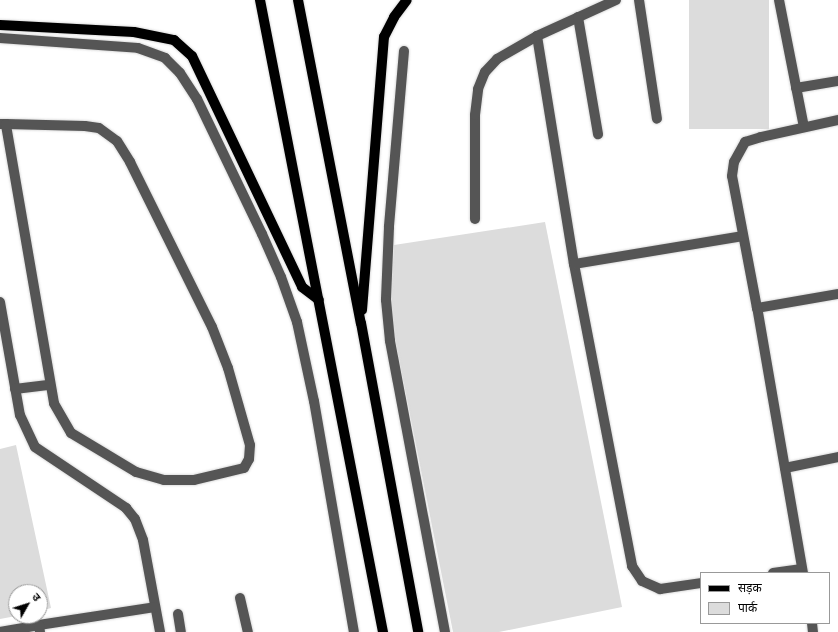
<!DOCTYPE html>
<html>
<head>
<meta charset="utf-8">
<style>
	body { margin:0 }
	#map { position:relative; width:838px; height:632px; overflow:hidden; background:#fff; font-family:Montserrat,"Noto Sans Devanagari",sans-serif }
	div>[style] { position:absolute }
	.green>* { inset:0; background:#dcdcdc; transform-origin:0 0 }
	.roads { filter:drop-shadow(0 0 1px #dbdbdb) drop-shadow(0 0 1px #dbdbdb) }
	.minor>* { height:10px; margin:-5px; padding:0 5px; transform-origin:5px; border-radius:5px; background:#555 }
	.major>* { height:10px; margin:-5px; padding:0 5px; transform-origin:5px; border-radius:5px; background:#000 }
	span { translate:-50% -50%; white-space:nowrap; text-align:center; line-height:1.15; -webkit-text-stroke:4px #fff; paint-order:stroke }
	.legend { position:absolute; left:700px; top:572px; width:130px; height:52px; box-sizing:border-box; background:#fff; border:1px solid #999; margin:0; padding:5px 7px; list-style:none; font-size:12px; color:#000 }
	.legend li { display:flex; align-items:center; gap:8px; height:20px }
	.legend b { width:20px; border:1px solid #999 }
	.north { position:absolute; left:8px; top:584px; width:40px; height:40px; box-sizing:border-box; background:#fff; border:1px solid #999; border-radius:50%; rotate:51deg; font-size:11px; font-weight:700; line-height:16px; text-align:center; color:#000 }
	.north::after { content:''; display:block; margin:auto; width:14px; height:18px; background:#000; clip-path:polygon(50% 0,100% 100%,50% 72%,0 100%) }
</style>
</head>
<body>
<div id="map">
	<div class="green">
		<div style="left:689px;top:0;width:80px;height:129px"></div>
		<div style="clip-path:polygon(545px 222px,622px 607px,499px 632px,453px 632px,390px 314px,394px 245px)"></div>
		<div style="clip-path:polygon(16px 445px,51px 608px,40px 611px,40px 592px,16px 592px,16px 616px,0 619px,0 449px)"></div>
	</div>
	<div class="roads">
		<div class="minor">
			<div style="left:616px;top:0;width:87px;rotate:155.5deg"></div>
			<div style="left:537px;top:36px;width:231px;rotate:80.8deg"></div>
			<div style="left:574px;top:264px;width:308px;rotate:79.1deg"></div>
			<div style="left:632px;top:566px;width:18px;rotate:56deg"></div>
			<div style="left:642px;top:581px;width:20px;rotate:24deg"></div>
			<div style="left:660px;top:589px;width:41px;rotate:-8.3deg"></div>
			<div style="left:639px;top:0;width:120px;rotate:81.4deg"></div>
			<div style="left:779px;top:0;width:129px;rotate:78.9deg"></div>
			<div style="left:578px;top:17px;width:119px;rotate:80.3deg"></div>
			<div style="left:0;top:38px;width:138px;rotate:4.1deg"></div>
			<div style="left:138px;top:48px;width:29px;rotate:20deg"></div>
			<div style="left:165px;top:58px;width:21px;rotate:45deg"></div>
			<div style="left:180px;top:73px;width:31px;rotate:57deg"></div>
			<div style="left:197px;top:99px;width:150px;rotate:64.3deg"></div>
			<div style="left:262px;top:234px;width:47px;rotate:66.2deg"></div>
			<div style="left:281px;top:277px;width:48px;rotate:70.4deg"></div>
			<div style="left:297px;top:322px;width:81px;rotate:77.9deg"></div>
			<div style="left:314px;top:401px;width:234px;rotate:80.2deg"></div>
			<div style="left:404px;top:51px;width:177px;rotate:94.9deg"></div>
			<div style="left:389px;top:227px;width:73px;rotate:92.4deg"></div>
			<div style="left:386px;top:300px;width:41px;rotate:84.4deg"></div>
			<div style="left:390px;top:341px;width:296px;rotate:79.3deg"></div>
			<div style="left:796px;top:88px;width:43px;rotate:-9.5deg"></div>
			<div style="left:0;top:124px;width:6px"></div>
			<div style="left:6px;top:124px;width:79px;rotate:1.5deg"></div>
			<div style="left:85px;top:126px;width:14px;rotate:8deg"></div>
			<div style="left:99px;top:128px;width:22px;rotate:36deg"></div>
			<div style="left:117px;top:141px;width:25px;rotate:58deg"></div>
			<div style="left:130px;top:162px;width:184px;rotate:63.6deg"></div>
			<div style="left:212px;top:327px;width:44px;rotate:68.7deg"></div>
			<div style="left:228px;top:368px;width:80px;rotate:74.1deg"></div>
			<div style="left:250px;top:445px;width:14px;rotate:94deg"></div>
			<div style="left:249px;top:459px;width:10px;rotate:119deg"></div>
			<div style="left:244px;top:468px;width:51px;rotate:166.5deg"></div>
			<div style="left:194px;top:480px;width:30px;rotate:180deg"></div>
			<div style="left:164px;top:480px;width:29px;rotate:-164deg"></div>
			<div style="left:136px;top:472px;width:76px;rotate:-149deg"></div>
			<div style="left:71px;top:433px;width:34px;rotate:-120deg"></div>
			<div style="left:54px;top:403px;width:283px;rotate:-99.8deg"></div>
			<div style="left:475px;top:219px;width:104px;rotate:-90deg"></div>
			<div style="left:475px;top:115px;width:26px;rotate:-83deg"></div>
			<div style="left:478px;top:89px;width:18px;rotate:-68deg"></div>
			<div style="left:485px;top:72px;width:18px;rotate:-47deg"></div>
			<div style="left:497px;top:59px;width:46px;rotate:-29.9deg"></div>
			<div style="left:574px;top:264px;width:171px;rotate:-9.4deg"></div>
			<div style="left:0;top:302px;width:115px;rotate:80deg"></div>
			<div style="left:20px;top:415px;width:35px;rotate:65deg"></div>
			<div style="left:35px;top:447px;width:110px;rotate:33.8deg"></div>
			<div style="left:126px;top:508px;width:14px;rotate:51deg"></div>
			<div style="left:135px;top:519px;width:22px;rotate:69deg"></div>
			<div style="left:143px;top:540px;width:94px;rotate:79.5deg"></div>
			<div style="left:757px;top:308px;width:82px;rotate:-9.8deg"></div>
			<div style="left:15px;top:389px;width:35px;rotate:-7deg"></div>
			<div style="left:785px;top:468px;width:54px;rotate:-11.7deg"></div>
			<div style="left:773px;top:573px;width:29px;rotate:-8deg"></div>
			<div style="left:803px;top:573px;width:269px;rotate:-99.8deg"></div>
			<div style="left:757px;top:308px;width:134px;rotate:-100.7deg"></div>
			<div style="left:732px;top:176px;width:14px;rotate:-82deg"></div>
			<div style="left:734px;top:162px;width:23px;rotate:-61deg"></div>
			<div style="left:745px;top:142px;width:17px;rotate:-17deg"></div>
			<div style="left:761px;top:137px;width:79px;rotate:-12.4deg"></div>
			<div style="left:240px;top:598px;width:35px;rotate:77deg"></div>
			<div style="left:178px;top:614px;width:18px;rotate:81deg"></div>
			<div style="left:812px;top:623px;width:9px;rotate:84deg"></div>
			<div style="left:39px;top:625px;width:117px;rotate:-8.8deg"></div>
			<div style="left:0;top:632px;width:40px;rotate:-10deg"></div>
			<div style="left:39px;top:625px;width:7px;rotate:82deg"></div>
		</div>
		<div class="major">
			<div style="left:260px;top:0;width:644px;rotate:78.99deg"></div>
			<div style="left:298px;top:0;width:329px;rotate:79deg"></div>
			<div style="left:361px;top:323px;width:314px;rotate:79.5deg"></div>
			<div style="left:0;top:25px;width:134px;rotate:3deg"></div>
			<div style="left:134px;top:32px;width:41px;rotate:11.3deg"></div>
			<div style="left:174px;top:40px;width:24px;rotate:42deg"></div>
			<div style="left:192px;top:56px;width:256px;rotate:64.5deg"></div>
			<div style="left:302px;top:287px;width:21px;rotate:37deg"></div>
			<div style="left:362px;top:310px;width:274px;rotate:-85.4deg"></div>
			<div style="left:384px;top:37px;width:22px;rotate:-63deg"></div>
			<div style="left:394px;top:17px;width:21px;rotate:-53deg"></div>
		</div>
	</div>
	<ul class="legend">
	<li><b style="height:5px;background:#000"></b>सड़क</li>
	<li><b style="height:11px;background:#dcdcdc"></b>पार्क</li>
	</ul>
	<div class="north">उ</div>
</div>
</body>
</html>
